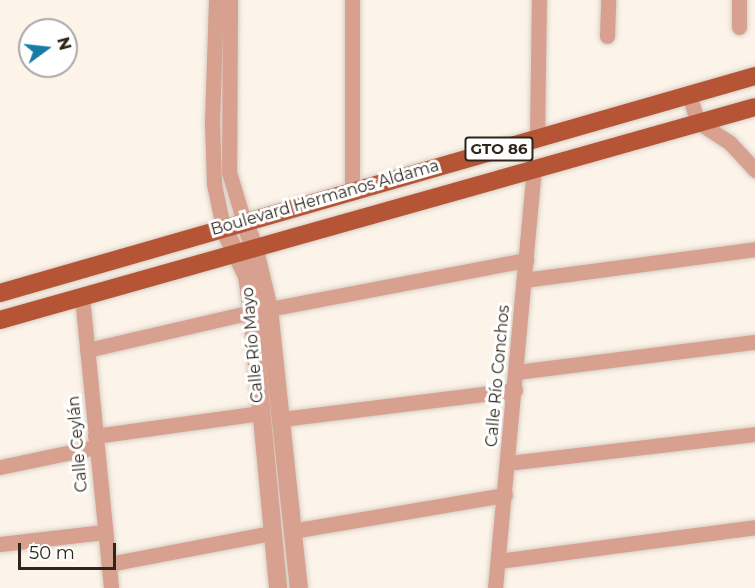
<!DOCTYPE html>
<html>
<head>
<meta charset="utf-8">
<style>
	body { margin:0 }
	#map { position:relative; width:755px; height:588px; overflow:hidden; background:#fcf3e9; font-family:Montserrat,sans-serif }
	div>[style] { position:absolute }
	.roads { filter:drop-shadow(0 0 2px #d7cec4) drop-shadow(0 0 2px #d7cec4) }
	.minor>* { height:15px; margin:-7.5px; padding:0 7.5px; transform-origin:7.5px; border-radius:7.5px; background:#d7a08f }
	.tertiary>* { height:18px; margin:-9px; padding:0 9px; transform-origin:9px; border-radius:9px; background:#d7a08f }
	.primary>* { height:18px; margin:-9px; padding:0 9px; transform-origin:9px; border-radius:9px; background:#b55536 }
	span { translate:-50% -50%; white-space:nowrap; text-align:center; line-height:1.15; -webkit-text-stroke:6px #fff; paint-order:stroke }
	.shield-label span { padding:2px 4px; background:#fff; border:2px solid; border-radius:4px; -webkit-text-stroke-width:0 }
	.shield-label { font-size:15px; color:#2d261c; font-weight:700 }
	.street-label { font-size:16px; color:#2d261c }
	.north { position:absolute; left:18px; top:18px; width:60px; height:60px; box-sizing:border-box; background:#fff; border:2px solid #aba8a4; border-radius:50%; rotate:75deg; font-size:16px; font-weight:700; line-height:24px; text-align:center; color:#2d261c }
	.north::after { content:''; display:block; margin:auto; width:21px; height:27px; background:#167ba6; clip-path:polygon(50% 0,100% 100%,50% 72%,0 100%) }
	.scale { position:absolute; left:18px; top:543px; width:98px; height:27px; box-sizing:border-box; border:3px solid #2d261c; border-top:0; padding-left:8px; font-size:18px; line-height:21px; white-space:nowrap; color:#2d261c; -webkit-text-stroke:4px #fff; paint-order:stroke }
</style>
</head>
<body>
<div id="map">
	<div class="roads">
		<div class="minor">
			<div style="left:216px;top:0;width:123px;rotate:91.9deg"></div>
			<div style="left:212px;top:123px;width:61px;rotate:88.1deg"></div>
			<div style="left:214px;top:184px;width:44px;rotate:78.2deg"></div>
			<div style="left:230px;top:0;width:172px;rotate:90.3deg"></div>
			<div style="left:229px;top:172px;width:52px;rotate:73.3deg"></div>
			<div style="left:352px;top:0;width:190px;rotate:90deg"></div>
			<div style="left:739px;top:0;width:27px;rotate:90deg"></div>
			<div style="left:607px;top:36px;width:36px;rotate:-88deg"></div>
			<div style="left:689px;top:95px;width:28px;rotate:72deg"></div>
			<div style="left:698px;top:122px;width:38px;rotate:33deg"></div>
			<div style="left:730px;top:143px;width:37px;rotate:47deg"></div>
			<div style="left:537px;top:138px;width:138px;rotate:-89.2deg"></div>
			<div style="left:524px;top:280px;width:233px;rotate:-7.6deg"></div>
			<div style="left:82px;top:297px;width:292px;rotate:84.3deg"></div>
			<div style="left:269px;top:309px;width:262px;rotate:-10.8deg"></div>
			<div style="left:87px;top:350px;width:169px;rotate:-13deg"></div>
			<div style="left:516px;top:372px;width:241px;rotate:-7.2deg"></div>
			<div style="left:282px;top:419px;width:235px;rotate:-7.1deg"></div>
			<div style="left:95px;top:436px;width:167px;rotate:-7.9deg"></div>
			<div style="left:508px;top:463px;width:249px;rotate:-6.7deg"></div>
			<div style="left:0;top:467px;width:98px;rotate:-11.8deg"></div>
			<div style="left:292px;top:531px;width:216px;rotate:-9.6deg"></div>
			<div style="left:0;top:544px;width:105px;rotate:-6.6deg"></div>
			<div style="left:498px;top:561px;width:259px;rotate:-7.5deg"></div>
			<div style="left:109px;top:564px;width:165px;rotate:-10.8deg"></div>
			<div style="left:495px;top:588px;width:423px;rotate:-84.7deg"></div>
		</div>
		<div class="tertiary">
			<div style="left:244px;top:222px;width:26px;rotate:67deg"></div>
			<div style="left:254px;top:246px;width:65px;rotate:76.6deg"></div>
			<div style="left:269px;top:309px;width:281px;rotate:83.9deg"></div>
			<div style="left:223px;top:227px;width:55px;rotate:63.9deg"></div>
			<div style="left:247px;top:276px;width:36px;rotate:82deg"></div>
			<div style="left:252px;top:312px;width:277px;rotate:84.6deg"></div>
		</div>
		<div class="primary">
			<div style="left:0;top:293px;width:786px;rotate:-16.04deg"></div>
			<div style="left:0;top:320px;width:784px;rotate:-15.75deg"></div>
		</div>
	</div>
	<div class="shield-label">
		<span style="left:499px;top:149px">GTO 86</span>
	</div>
	<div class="street-label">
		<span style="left:325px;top:198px;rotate:-16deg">Boulevard Hermanos Aldama</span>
		<span style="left:253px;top:345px;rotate:-95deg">Calle Río Mayo</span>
		<span style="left:498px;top:376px;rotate:-85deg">Calle Río Conchos</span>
		<span style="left:78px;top:444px;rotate:-95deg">Calle Ceylán</span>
	</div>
	<div class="north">N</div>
	<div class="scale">50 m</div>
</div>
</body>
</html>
